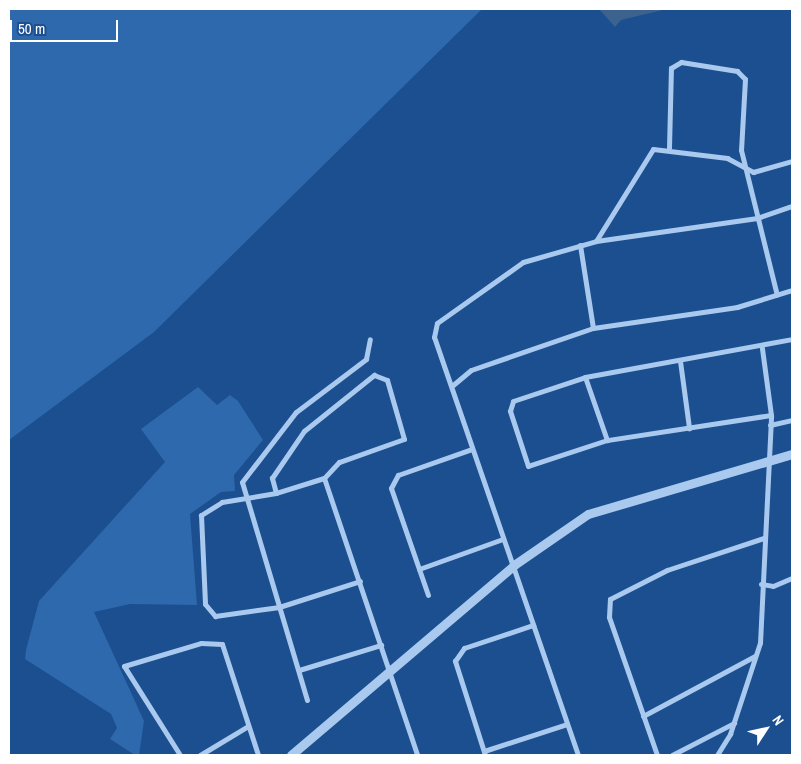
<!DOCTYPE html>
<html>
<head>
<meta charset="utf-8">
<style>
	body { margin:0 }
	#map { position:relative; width:801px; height:764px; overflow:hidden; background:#1b4f8f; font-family:"Archivo Narrow",sans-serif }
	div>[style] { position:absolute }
	.green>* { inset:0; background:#2e69ad }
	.water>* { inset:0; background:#3c6290 }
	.minor>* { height:5px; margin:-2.5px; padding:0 2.5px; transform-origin:2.5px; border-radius:2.5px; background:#a9c9ee }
	.tertiary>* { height:9px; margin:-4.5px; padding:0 4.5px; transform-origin:4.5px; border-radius:4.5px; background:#a9c9ee }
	span { translate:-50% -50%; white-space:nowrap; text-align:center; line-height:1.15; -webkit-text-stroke:5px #1b4f8f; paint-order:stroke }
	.frame { position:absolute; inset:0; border:10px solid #fff; pointer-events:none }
	.north { position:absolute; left:741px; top:704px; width:50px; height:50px; -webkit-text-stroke:4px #1b4f8f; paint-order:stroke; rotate:55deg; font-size:14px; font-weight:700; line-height:20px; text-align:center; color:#fff }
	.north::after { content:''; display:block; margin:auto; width:18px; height:22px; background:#fff; clip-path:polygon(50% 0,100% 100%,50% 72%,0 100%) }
	.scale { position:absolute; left:10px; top:20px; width:108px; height:22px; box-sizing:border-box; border:2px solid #fff; border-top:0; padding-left:6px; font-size:15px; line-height:18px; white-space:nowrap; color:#fff; -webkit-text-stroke:4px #1b4f8f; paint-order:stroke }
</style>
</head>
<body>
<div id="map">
	<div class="green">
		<div style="clip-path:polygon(9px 9px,482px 9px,154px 332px,9px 440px)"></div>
		<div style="clip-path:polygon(198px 387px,217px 405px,230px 395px,238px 401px,263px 440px,234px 475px,235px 491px,221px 492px,190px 514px,197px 605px,130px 604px,94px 612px,144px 721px,139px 755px,135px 755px,110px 739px,117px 728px,111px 714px,25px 659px,26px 650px,39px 601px,165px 462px,141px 429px)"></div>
	</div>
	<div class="water">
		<div style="clip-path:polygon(599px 9px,667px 9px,621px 20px,615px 27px)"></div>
	</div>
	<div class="minor">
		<div style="left:669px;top:148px;width:80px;rotate:-88.6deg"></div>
		<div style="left:671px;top:68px;width:12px;rotate:-31deg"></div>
		<div style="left:681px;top:62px;width:57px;rotate:9.1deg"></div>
		<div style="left:737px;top:71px;width:11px;rotate:45deg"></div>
		<div style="left:745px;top:79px;width:71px;rotate:93.2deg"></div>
		<div style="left:741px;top:150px;width:149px;rotate:76.1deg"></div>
		<div style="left:596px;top:241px;width:163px;rotate:-8.1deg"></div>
		<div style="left:757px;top:218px;width:37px;rotate:-19deg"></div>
		<div style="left:580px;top:245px;width:84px;rotate:81.1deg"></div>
		<div style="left:680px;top:361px;width:68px;rotate:82.3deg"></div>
		<div style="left:585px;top:377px;width:67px;rotate:70.8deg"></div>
		<div style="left:453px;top:385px;width:23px;rotate:-40deg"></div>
		<div style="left:471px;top:370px;width:129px;rotate:-19deg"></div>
		<div style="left:593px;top:328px;width:146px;rotate:-8.3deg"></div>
		<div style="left:737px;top:307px;width:58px;rotate:-17.2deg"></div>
		<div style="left:771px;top:415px;width:166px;rotate:171.3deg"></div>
		<div style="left:607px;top:440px;width:83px;rotate:161.8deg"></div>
		<div style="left:528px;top:466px;width:58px;rotate:-108.1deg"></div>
		<div style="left:510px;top:411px;width:10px;rotate:-73deg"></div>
		<div style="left:513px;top:401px;width:76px;rotate:-18.4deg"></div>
		<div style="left:585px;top:377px;width:210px;rotate:-10.4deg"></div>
		<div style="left:770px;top:425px;width:23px;rotate:-13deg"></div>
		<div style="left:324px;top:478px;width:50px;rotate:162.6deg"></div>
		<div style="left:276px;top:493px;width:55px;rotate:170.5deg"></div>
		<div style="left:222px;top:502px;width:25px;rotate:148deg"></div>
		<div style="left:201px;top:515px;width:89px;rotate:87.4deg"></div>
		<div style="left:205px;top:604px;width:16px;rotate:50deg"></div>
		<div style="left:215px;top:616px;width:65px;rotate:-8deg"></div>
		<div style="left:279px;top:607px;width:85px;rotate:-17.8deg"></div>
		<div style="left:276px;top:493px;width:16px;rotate:-105deg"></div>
		<div style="left:272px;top:478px;width:57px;rotate:-55.8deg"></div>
		<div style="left:304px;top:431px;width:90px;rotate:-38.7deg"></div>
		<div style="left:374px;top:375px;width:14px;rotate:21deg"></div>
		<div style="left:387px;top:380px;width:61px;rotate:73.9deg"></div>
		<div style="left:404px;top:439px;width:69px;rotate:160.5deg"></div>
		<div style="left:339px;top:462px;width:22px;rotate:133deg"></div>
		<div style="left:324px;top:478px;width:292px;rotate:71.4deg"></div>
		<div style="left:419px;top:569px;width:89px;rotate:-19.7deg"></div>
		<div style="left:761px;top:584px;width:12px;rotate:9deg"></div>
		<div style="left:773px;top:586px;width:21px;rotate:-23deg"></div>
		<div style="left:428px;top:595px;width:113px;rotate:-109.1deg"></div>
		<div style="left:391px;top:488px;width:15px;rotate:-62deg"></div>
		<div style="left:398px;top:475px;width:78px;rotate:-19.4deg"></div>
		<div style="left:299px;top:670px;width:86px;rotate:-17deg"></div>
		<div style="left:307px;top:700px;width:227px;rotate:-106.6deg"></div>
		<div style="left:242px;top:482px;width:88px;rotate:-52.4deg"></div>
		<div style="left:296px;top:412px;width:88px;rotate:-37.1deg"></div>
		<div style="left:366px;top:359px;width:20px;rotate:-79deg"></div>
		<div style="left:643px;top:716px;width:127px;rotate:-28.2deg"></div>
		<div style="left:484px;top:751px;width:87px;rotate:-18deg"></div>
		<div style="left:180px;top:755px;width:105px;rotate:-122.2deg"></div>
		<div style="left:124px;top:666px;width:80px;rotate:-16.6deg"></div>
		<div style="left:201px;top:643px;width:21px;rotate:3deg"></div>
		<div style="left:222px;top:644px;width:117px;rotate:72deg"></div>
		<div style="left:200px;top:755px;width:56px;rotate:-31.1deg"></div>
		<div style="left:485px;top:755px;width:99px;rotate:-107.7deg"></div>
		<div style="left:455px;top:661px;width:16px;rotate:-55deg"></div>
		<div style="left:464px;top:648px;width:73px;rotate:-18.4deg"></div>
		<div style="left:578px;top:755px;width:442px;rotate:-109deg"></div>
		<div style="left:434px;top:337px;width:14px;rotate:-78deg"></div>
		<div style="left:437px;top:323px;width:105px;rotate:-35.3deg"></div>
		<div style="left:523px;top:262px;width:76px;rotate:-16deg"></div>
		<div style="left:596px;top:241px;width:108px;rotate:-58.2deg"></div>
		<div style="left:653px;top:149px;width:75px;rotate:6.9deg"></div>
		<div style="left:727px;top:158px;width:30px;rotate:28deg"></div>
		<div style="left:753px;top:172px;width:41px;rotate:-15.8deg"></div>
		<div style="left:657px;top:755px;width:146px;rotate:-109.2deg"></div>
		<div style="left:609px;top:617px;width:18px;rotate:-87deg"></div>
		<div style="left:610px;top:599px;width:64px;rotate:-27deg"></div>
		<div style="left:667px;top:570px;width:102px;rotate:-18.3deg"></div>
		<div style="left:672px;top:755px;width:70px;rotate:-27.3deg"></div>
		<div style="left:717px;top:755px;width:25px;rotate:-58deg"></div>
		<div style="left:730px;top:734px;width:96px;rotate:-71.8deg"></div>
		<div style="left:760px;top:643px;width:228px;rotate:-87.2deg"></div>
		<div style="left:771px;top:415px;width:68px;rotate:-97.7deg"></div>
	</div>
	<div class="tertiary">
		<div style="left:291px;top:755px;width:293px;rotate:-40.4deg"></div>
		<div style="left:514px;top:565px;width:90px;rotate:-34.6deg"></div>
		<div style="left:588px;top:514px;width:213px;rotate:-16.4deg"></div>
	</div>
	<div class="frame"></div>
	<div class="north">N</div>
	<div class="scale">50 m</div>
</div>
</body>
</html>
